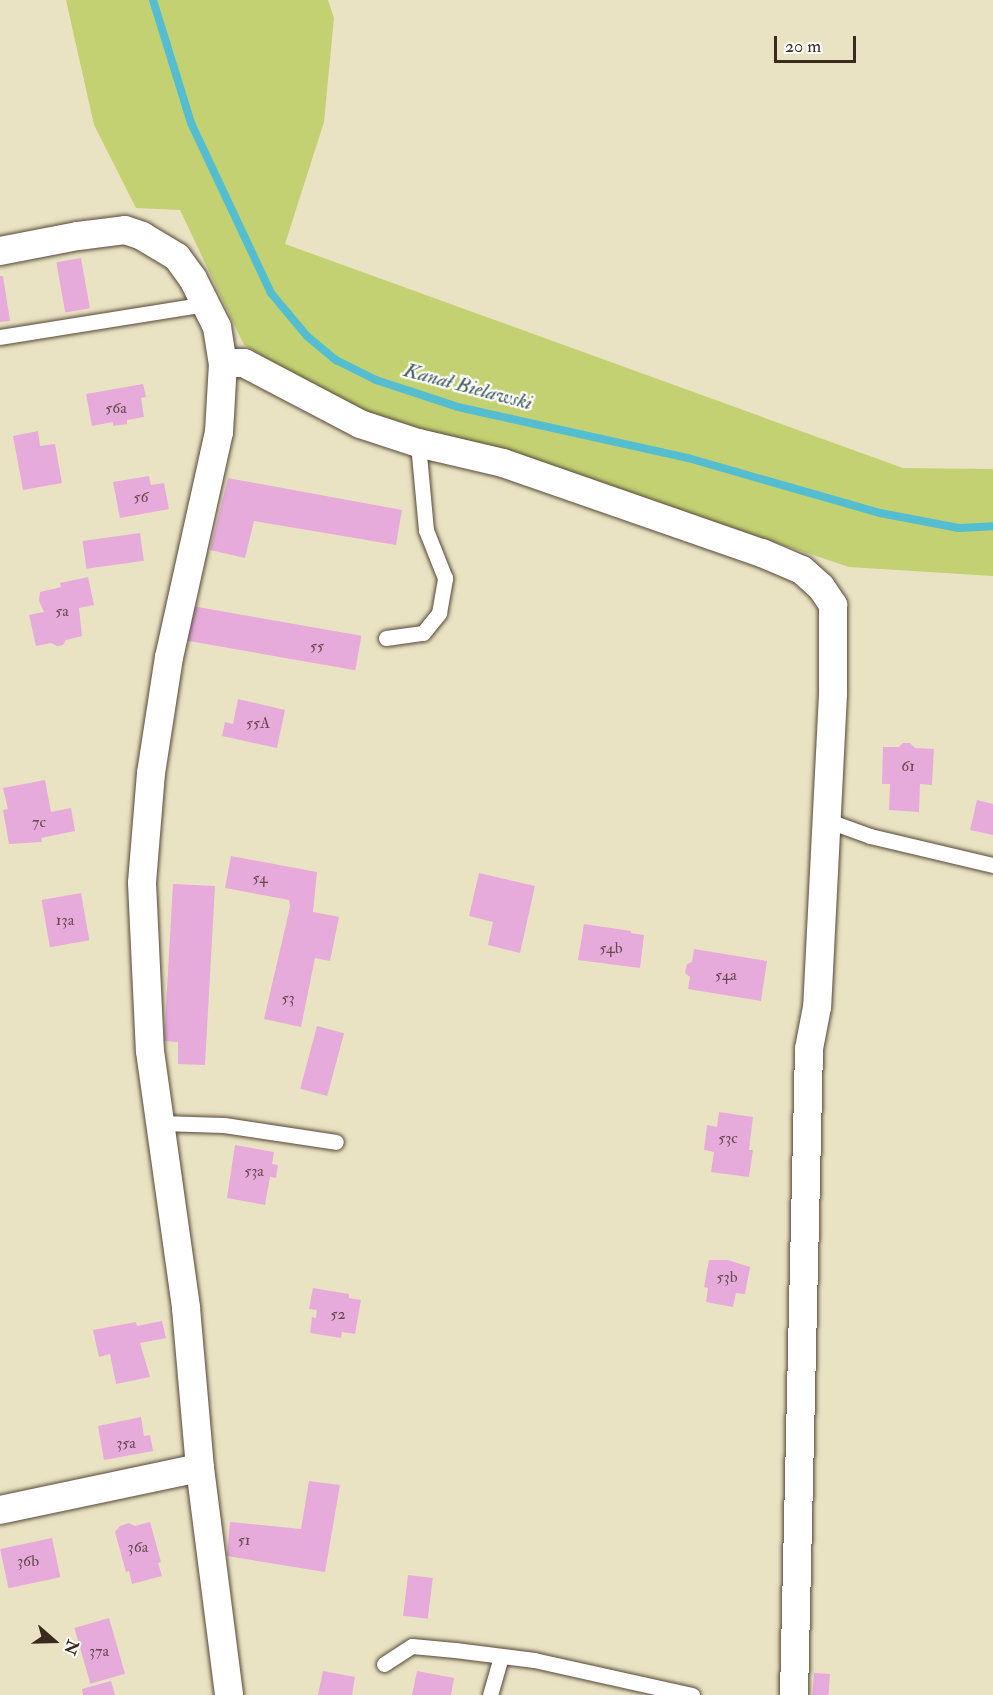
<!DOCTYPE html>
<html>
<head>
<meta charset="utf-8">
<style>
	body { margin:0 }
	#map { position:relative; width:993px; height:1695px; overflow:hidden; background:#eae3c3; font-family:"IM FELL Double Pica",serif }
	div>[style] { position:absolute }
	.green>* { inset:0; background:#c4d173 }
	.stream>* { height:8px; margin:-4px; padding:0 4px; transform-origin:4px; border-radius:4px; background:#54bed0 }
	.building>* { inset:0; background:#e6abdb; transform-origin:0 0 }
	.roads { filter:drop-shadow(0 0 2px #554637) drop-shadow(0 0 2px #554637) }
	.service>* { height:15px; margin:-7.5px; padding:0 7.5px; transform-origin:7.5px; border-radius:7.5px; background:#fff }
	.minor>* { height:28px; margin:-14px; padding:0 14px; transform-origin:14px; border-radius:14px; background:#fff }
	span { translate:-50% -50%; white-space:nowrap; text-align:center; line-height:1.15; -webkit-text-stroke:4.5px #fff; paint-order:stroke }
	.number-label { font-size:16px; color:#664a4d }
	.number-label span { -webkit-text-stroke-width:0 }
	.water-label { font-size:21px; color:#445e5c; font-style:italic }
	.north { position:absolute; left:24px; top:1611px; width:60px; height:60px; -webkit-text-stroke:4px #fff; paint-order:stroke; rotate:110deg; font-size:16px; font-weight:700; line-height:24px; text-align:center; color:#3b2a1e }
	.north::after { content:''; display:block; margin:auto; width:21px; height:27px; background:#3b2a1e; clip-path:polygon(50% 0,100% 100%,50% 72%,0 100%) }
	.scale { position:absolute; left:774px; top:36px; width:82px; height:27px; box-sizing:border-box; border:3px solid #3b2a1e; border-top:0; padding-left:8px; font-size:18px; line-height:21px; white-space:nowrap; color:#3b2a1e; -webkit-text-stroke:4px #fff; paint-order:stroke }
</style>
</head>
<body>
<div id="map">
	<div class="green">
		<div style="clip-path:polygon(66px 0,328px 0,334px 18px,324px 122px,285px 244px,903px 468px,993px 469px,993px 576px,849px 567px,483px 445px,362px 414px,244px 345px,180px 210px,136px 208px,94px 125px)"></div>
	</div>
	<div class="stream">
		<div style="left:153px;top:0;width:129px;rotate:72.8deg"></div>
		<div style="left:191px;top:123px;width:188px;rotate:64.8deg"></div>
		<div style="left:271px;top:293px;width:56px;rotate:50.1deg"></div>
		<div style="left:307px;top:336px;width:38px;rotate:40deg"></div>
		<div style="left:336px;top:360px;width:45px;rotate:26.6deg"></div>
		<div style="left:376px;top:380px;width:86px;rotate:18.2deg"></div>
		<div style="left:458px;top:407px;width:236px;rotate:12.5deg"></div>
		<div style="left:688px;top:458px;width:200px;rotate:16deg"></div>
		<div style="left:880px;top:513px;width:80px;rotate:10.8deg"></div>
		<div style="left:959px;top:528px;width:34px;rotate:-3deg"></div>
	</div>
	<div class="building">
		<div style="left:81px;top:258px;width:51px;height:25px;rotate:80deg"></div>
		<div style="clip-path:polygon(0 276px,3px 276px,10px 321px,0 322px)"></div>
		<div style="clip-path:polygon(143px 384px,146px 397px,141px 398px,144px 417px,127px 420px,127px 424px,113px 426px,113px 422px,92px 426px,86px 394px)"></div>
		<div style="clip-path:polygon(38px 431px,40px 446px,55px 444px,62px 483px,23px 490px,13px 436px)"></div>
		<div style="clip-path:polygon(149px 476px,151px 485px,164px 483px,169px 509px,120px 518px,113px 482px)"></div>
		<div style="clip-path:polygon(228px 478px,402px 510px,396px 545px,254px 521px,245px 558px,210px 550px)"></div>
		<div style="left:140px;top:533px;width:28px;height:58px;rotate:82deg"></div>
		<div style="clip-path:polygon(88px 577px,94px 605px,79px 608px,82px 636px,66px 640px,63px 645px,57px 646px,51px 643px,36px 646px,29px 615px,44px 612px,39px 601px,40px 592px,61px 587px,60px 583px)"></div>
		<div style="left:192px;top:606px;width:172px;height:35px;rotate:10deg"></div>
		<div style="clip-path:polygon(238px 699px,285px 710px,277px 748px,222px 736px,225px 722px,233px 724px)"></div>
		<div style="clip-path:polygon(903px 743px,910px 743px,915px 748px,934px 749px,932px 785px,920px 784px,919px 812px,889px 810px,890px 784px,882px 784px,883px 747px,899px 747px)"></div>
		<div style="clip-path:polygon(45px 780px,51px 812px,71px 808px,75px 831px,41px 838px,42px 842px,9px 844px,3px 810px,8px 809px,3px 788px)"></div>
		<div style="clip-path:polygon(977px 800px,993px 804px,993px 835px,970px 830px)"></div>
		<div style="clip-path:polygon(231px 856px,317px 872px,313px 912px,339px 917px,330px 961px,315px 958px,301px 1027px,264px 1019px,290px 907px,289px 900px,225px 888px)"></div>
		<div style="clip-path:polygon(479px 873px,535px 886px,520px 953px,488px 945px,493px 922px,469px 916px)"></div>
		<div style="clip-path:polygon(173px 884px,215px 886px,205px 1065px,178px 1064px,178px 1042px,164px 1041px)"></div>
		<div style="left:81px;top:893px;width:48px;height:40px;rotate:80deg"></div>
		<div style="clip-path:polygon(584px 924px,631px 931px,631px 933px,644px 935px,640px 968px,578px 960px)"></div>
		<div style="clip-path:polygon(694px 949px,767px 961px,761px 1001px,688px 989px,690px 977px,685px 973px,687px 964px,692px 962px)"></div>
		<div style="left:317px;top:1026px;width:28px;height:65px;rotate:15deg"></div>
		<div style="clip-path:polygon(719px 1112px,753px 1117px,749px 1150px,753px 1150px,749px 1177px,711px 1172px,714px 1152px,704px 1150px,707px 1125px,717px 1127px)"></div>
		<div style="clip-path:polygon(235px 1145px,274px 1152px,272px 1164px,278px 1165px,276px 1178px,270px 1177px,265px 1205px,227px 1198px)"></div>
		<div style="clip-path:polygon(709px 1260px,728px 1260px,750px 1267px,745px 1294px,736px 1293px,733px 1307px,706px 1302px,708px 1288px,704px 1287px)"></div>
		<div style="clip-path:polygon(313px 1288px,349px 1294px,349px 1298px,361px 1300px,355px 1334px,342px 1332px,341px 1338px,310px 1333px,312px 1317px,316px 1318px,317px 1310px,309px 1309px)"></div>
		<div style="clip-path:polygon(162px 1321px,166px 1338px,140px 1343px,150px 1377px,116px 1384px,110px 1354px,99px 1357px,93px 1330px,136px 1322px,137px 1326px)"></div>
		<div style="clip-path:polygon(141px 1417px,144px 1436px,150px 1435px,153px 1451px,104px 1460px,98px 1426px)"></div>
		<div style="clip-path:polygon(309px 1481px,340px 1485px,325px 1572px,227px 1556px,230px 1522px,301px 1529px)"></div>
		<div style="clip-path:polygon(150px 1522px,161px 1562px,158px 1563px,162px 1576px,132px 1584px,129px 1571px,126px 1572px,115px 1532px,120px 1526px,129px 1523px,135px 1526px)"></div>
		<div style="left:52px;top:1538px;width:40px;height:53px;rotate:78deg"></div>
		<div style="left:408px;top:1575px;width:25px;height:41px;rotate:7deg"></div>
		<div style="left:109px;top:1618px;width:58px;height:36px;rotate:74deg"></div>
		<div style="clip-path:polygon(323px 1671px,355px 1677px,352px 1695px,318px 1695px)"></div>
		<div style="clip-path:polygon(417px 1671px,454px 1678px,451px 1695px,412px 1695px)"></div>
		<div style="left:814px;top:1673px;width:16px;height:22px;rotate:4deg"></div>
		<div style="clip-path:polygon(111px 1681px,115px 1695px,83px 1695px,82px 1689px)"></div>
	</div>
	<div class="roads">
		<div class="service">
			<div style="left:0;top:337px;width:210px;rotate:-9.1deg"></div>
			<div style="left:386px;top:638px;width:37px;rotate:-8deg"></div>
			<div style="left:423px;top:633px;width:26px;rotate:-51deg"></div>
			<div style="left:439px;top:613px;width:36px;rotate:-80deg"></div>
			<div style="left:445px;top:578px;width:52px;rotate:-111.6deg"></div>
			<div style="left:426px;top:530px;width:87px;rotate:-95.3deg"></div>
			<div style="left:826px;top:820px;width:47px;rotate:20deg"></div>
			<div style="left:870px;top:836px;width:126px;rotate:13.3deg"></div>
			<div style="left:160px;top:1123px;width:64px;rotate:1.8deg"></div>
			<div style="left:224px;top:1125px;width:113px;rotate:8.6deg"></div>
			<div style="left:384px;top:1664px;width:33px;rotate:-33deg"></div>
			<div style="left:412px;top:1646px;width:43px;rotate:5.3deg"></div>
			<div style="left:455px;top:1650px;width:80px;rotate:7.2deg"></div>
			<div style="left:534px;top:1660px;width:162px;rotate:12.5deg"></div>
			<div style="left:490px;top:1695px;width:40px;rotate:-74deg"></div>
		</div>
		<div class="minor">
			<div style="left:0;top:251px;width:79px;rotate:-10.9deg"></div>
			<div style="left:78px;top:236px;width:47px;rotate:-7.3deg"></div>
			<div style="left:125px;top:230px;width:18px;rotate:19deg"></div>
			<div style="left:142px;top:236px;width:41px;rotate:31deg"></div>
			<div style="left:177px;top:257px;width:27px;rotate:54deg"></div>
			<div style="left:193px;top:279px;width:54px;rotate:63.4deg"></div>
			<div style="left:217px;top:327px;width:36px;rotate:81deg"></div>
			<div style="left:223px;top:363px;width:69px;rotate:93.3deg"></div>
			<div style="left:219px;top:432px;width:230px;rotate:102.5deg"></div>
			<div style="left:169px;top:657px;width:117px;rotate:98.8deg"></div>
			<div style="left:151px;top:773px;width:110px;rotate:94.7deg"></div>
			<div style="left:142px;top:883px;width:168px;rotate:87.3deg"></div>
			<div style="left:150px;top:1051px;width:260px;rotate:82deg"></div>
			<div style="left:186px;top:1308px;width:161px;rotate:85deg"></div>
			<div style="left:200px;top:1468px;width:229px;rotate:82.7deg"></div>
			<div style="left:223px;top:363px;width:21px"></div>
			<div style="left:244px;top:363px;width:131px;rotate:27.7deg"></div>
			<div style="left:360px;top:424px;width:61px;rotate:18.1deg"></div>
			<div style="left:418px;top:443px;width:87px;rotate:13.2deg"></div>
			<div style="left:503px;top:463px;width:274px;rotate:19.2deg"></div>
			<div style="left:762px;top:553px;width:43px;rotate:23deg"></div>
			<div style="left:802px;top:570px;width:25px;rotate:42deg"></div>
			<div style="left:821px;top:587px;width:22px;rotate:56deg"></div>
			<div style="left:833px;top:605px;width:89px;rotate:90deg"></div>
			<div style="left:833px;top:694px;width:313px;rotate:92.9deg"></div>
			<div style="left:817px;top:1007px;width:43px;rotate:100.8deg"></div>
			<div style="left:809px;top:1049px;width:646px;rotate:91.33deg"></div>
			<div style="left:0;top:1510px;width:204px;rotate:-11.9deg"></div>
		</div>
	</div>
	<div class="number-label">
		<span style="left:116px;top:408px">56a</span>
		<span style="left:141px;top:497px">56</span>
		<span style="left:62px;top:611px">5a</span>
		<span style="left:317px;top:646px">55</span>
		<span style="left:258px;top:723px">55A</span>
		<span style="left:908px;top:766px">61</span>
		<span style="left:39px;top:822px">7c</span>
		<span style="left:260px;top:878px">54</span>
		<span style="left:65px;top:920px">13a</span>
		<span style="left:611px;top:948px">54b</span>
		<span style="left:726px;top:975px">54a</span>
		<span style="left:288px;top:998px">53</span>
		<span style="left:728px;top:1138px">53c</span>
		<span style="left:254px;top:1171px">53a</span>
		<span style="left:727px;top:1277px">53b</span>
		<span style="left:338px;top:1314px">52</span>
		<span style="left:126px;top:1443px">35a</span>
		<span style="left:244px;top:1540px">51</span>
		<span style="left:138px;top:1547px">36a</span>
		<span style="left:28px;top:1561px">36b</span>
		<span style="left:99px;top:1651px">37a</span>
	</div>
	<div class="water-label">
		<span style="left:468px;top:387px;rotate:15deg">Kanał Bielawski</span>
	</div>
	<div class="north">N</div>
	<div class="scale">20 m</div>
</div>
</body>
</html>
